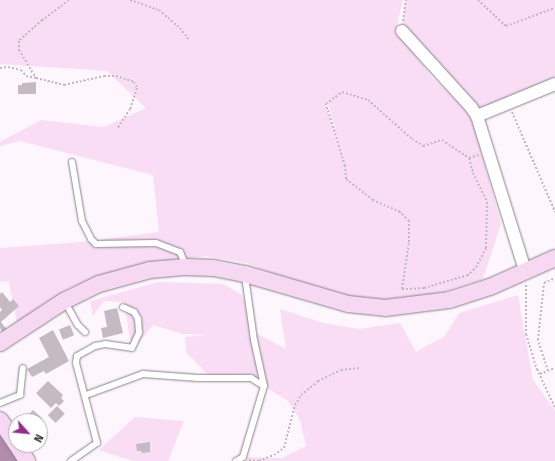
<!DOCTYPE html>
<html>
<head>
<meta charset="utf-8">
<style>
	body { margin:0 }
	#map { position:relative; width:555px; height:461px; overflow:hidden; background:#fef6fd; font-family:"Fira Sans",sans-serif }
	div>[style] { position:absolute }
	.green>* { inset:0; background:#f9ddf5 }
	.river>* { height:18px; margin:-9px; padding:0 9px; transform-origin:9px; border-radius:9px; background:#b18cac }
	.building>* { inset:0; background:#c4bac2; transform-origin:0 0 }
	.path>* { height:2px; margin-top:-1px; transform-origin:0; background:repeating-linear-gradient(90deg,#c0bac0 0 2px,transparent 0 4px) }
	.roads { filter:drop-shadow(0 0 1px #8a8289) drop-shadow(0 0 1px #8a8289) }
	.lane>* { height:6px; margin:-3px; padding:0 3px; transform-origin:3px; border-radius:3px; background:#fff }
	.street>* { height:12px; margin:-6px; padding:0 6px; transform-origin:6px; border-radius:6px; background:#fff }
	.secondary>* { height:16px; margin:-8px; padding:0 8px; transform-origin:8px; border-radius:8px; background:#f6d8f3 }
	span { translate:-50% -50%; white-space:nowrap; text-align:center; line-height:1.15; -webkit-text-stroke:3px #fff; paint-order:stroke }
	.north { position:absolute; left:8px; top:413px; width:40px; height:40px; box-sizing:border-box; background:#fff; border:1px solid #b0afb0; border-radius:50%; rotate:117deg; font-size:11px; font-weight:700; line-height:16px; text-align:center; color:#3a363a }
	.north::after { content:''; display:block; margin:auto; width:14px; height:18px; background:#942b8e; clip-path:polygon(50% 0,100% 100%,50% 72%,0 100%) }
</style>
</head>
<body>
<div id="map">
	<div class="green">
		<div style="clip-path:polygon(evenodd,0 0,403px 0,396px 29px,431px 76px,471px 115px,501px 224px,483px 279px,428px 296px,396px 304px,355px 302px,281px 277px,247px 263px,206px 256px,122px 269px,70px 287px,17px 324px,9px 282px,0 281px,0 248px,82px 242px,159px 232px,153px 175px,20px 141px,0 146px,0 142px,41px 120px,104px 127px,146px 108px,107px 71px,0 64px,0 0,327px 103px,328px 103px,340px 149px,326px 105px,327px 103px)"></div>
		<div style="clip-path:polygon(405px 0,555px 0,555px 77px,481px 109px,402px 31px)"></div>
		<div style="clip-path:polygon(158px 282px,223px 284px,242px 295px,257px 334px,286px 349px,280px 309px,323px 323px,359px 329px,400px 323px,416px 352px,445px 336px,459px 313px,518px 295px,533px 380px,555px 411px,555px 461px,241px 461px,243px 457px,282px 458px,306px 446px,300px 420px,288px 401px,251px 378px,251px 374px,210px 377px,186px 352px,185px 337px,208px 335px,183px 334px,153px 325px,137px 345px,131px 345px,124px 302px,104px 301px,93px 316px,90px 301px)"></div>
		<div style="clip-path:polygon(135px 417px,184px 421px,168px 461px,133px 461px,99px 450px)"></div>
	</div>
	<div class="river">
		<div style="left:0;top:444px;width:20px;rotate:57deg"></div>
	</div>
	<div class="building">
		<div style="clip-path:polygon(36px 82px,36px 94px,18px 94px,18px 85px,22px 85px,22px 83px)"></div>
		<div style="clip-path:polygon(2px 292px,10px 302px,13px 299px,19px 306px,1px 322px,8px 331px,4px 334px,0 328px,0 312px,2px 310px,0 307px,0 294px)"></div>
		<div style="clip-path:polygon(117px 308px,123px 333px,103px 338px,101px 328px,107px 327px,104px 311px)"></div>
		<div style="left:70px;top:325px;width:11px;height:12px;rotate:68deg"></div>
		<div style="clip-path:polygon(53px 330px,69px 361px,46px 374px,44px 371px,32px 377px,27px 369px,49px 357px,39px 338px)"></div>
		<div style="clip-path:polygon(48px 381px,63px 395px,61px 398px,64px 401px,59px 406px,56px 403px,51px 408px,36px 393px)"></div>
		<div style="left:57px;top:406px;width:11px;height:13px;rotate:45deg"></div>
		<div style="clip-path:polygon(33px 410px,42px 418px,39px 421px,28px 421px,25px 418px)"></div>
		<div style="clip-path:polygon(150px 442px,150px 452px,142px 453px,141px 451px,137px 451px,136px 444px)"></div>
	</div>
	<div class="path">
		<div style="left:69px;top:0;width:34px;rotate:143deg"></div>
		<div style="left:42px;top:20px;width:31px;rotate:138deg"></div>
		<div style="left:19px;top:41px;width:9px;rotate:90deg"></div>
		<div style="left:19px;top:50px;width:33px;rotate:59deg"></div>
		<div style="left:36px;top:78px;width:29px;rotate:14deg"></div>
		<div style="left:64px;top:85px;width:41px;rotate:-12.7deg"></div>
		<div style="left:104px;top:76px;width:12px"></div>
		<div style="left:116px;top:76px;width:19px;rotate:18deg"></div>
		<div style="left:134px;top:82px;width:7px;rotate:63deg"></div>
		<div style="left:137px;top:88px;width:22px;rotate:108deg"></div>
		<div style="left:130px;top:109px;width:24px;rotate:123deg"></div>
		<div style="left:130px;top:0;width:31px;rotate:19deg"></div>
		<div style="left:159px;top:10px;width:28px;rotate:41deg"></div>
		<div style="left:180px;top:28px;width:15px;rotate:53deg"></div>
		<div style="left:478px;top:0;width:38px;rotate:43deg"></div>
		<div style="left:506px;top:26px;width:52px;rotate:-20.2deg"></div>
		<div style="left:403px;top:21px;width:21px;rotate:-82deg"></div>
		<div style="left:0;top:68px;width:8px;rotate:-7deg"></div>
		<div style="left:8px;top:67px;width:13px;rotate:13deg"></div>
		<div style="left:21px;top:70px;width:8px;rotate:50deg"></div>
		<div style="left:26px;top:76px;width:10px;rotate:11deg"></div>
		<div style="left:512px;top:112px;width:109px;rotate:66.7deg"></div>
		<div style="left:469px;top:158px;width:16px;rotate:75deg"></div>
		<div style="left:473px;top:173px;width:32px;rotate:64deg"></div>
		<div style="left:487px;top:202px;width:46px;rotate:91.2deg"></div>
		<div style="left:486px;top:248px;width:20px;rotate:117deg"></div>
		<div style="left:477px;top:266px;width:13px;rotate:135deg"></div>
		<div style="left:468px;top:275px;width:46px;rotate:163.5deg"></div>
		<div style="left:424px;top:288px;width:22px;rotate:177deg"></div>
		<div style="left:402px;top:289px;width:48px;rotate:-81.5deg"></div>
		<div style="left:409px;top:242px;width:21px;rotate:-90deg"></div>
		<div style="left:409px;top:221px;width:13px;rotate:-135deg"></div>
		<div style="left:400px;top:212px;width:30px;rotate:-156deg"></div>
		<div style="left:373px;top:200px;width:34px;rotate:-142deg"></div>
		<div style="left:346px;top:179px;width:13px;rotate:-94deg"></div>
		<div style="left:345px;top:166px;width:65px;rotate:-107deg"></div>
		<div style="left:326px;top:104px;width:20px;rotate:-37deg"></div>
		<div style="left:342px;top:92px;width:27px;rotate:17deg"></div>
		<div style="left:368px;top:100px;width:59px;rotate:41.6deg"></div>
		<div style="left:412px;top:139px;width:13px;rotate:32deg"></div>
		<div style="left:423px;top:146px;width:20px;rotate:-18deg"></div>
		<div style="left:442px;top:140px;width:32px;rotate:34deg"></div>
		<div style="left:469px;top:158px;width:10px;rotate:-17deg"></div>
		<div style="left:526px;top:285px;width:49px;rotate:90deg"></div>
		<div style="left:526px;top:334px;width:37px;rotate:73deg"></div>
		<div style="left:537px;top:369px;width:43px;rotate:65.2deg"></div>
		<div style="left:548px;top:371px;width:33px;rotate:-108deg"></div>
		<div style="left:538px;top:340px;width:57px;rotate:-84deg"></div>
		<div style="left:544px;top:283px;width:12px;rotate:-24deg"></div>
		<div style="left:540px;top:374px;width:16px;rotate:-22deg"></div>
		<div style="left:249px;top:460px;width:10px;rotate:6deg"></div>
		<div style="left:259px;top:461px;width:16px;rotate:-22deg"></div>
		<div style="left:274px;top:455px;width:12px;rotate:-35deg"></div>
		<div style="left:284px;top:448px;width:44px;rotate:-75.7deg"></div>
		<div style="left:295px;top:405px;width:12px;rotate:-59deg"></div>
		<div style="left:301px;top:395px;width:22px;rotate:-39deg"></div>
		<div style="left:318px;top:381px;width:25px;rotate:-26deg"></div>
		<div style="left:341px;top:370px;width:19px;rotate:-6deg"></div>
	</div>
	<div class="roads">
		<div class="lane">
			<div style="left:72px;top:162px;width:60px;rotate:80.4deg"></div>
			<div style="left:82px;top:221px;width:20px;rotate:63deg"></div>
			<div style="left:91px;top:239px;width:7px;rotate:45deg"></div>
			<div style="left:96px;top:244px;width:60px;rotate:-1deg"></div>
			<div style="left:156px;top:243px;width:26px;rotate:21deg"></div>
			<div style="left:180px;top:252px;width:15px;rotate:67deg"></div>
			<div style="left:245px;top:276px;width:65px;rotate:82deg"></div>
			<div style="left:254px;top:340px;width:47px;rotate:77.7deg"></div>
			<div style="left:65px;top:302px;width:26px;rotate:61deg"></div>
			<div style="left:78px;top:325px;width:10px;rotate:45deg"></div>
			<div style="left:86px;top:395px;width:61px;rotate:-20.2deg"></div>
			<div style="left:143px;top:374px;width:55px;rotate:4.2deg"></div>
			<div style="left:198px;top:378px;width:53px"></div>
			<div style="left:251px;top:378px;width:15px;rotate:32deg"></div>
			<div style="left:264px;top:386px;width:74px;rotate:106.5deg"></div>
			<div style="left:243px;top:457px;width:8px;rotate:150deg"></div>
			<div style="left:0;top:403px;width:22px;rotate:-22deg"></div>
			<div style="left:20px;top:395px;width:27px;rotate:-84deg"></div>
			<div style="left:71px;top:461px;width:32px;rotate:-35deg"></div>
			<div style="left:97px;top:443px;width:83px;rotate:-104.7deg"></div>
			<div style="left:76px;top:363px;width:7px;rotate:-82deg"></div>
			<div style="left:77px;top:356px;width:21px;rotate:-29deg"></div>
			<div style="left:95px;top:346px;width:10px;rotate:-11deg"></div>
			<div style="left:105px;top:344px;width:27px;rotate:8deg"></div>
			<div style="left:132px;top:348px;width:17px;rotate:-65deg"></div>
			<div style="left:139px;top:333px;width:14px;rotate:-94deg"></div>
			<div style="left:138px;top:319px;width:8px;rotate:-120deg"></div>
			<div style="left:134px;top:312px;width:12px;rotate:-156deg"></div>
		</div>
		<div class="street">
			<div style="left:402px;top:31px;width:103px;rotate:47.8deg"></div>
			<div style="left:471px;top:107px;width:11px;rotate:56deg"></div>
			<div style="left:477px;top:116px;width:161px;rotate:72.7deg"></div>
			<div style="left:477px;top:116px;width:84px;rotate:-22.3deg"></div>
		</div>
		<div class="secondary">
			<div style="left:0;top:343px;width:77px;rotate:-33.3deg"></div>
			<div style="left:64px;top:301px;width:39px;rotate:-26deg"></div>
			<div style="left:99px;top:284px;width:53px;rotate:-15.4deg"></div>
			<div style="left:150px;top:270px;width:36px;rotate:-5deg"></div>
			<div style="left:186px;top:267px;width:28px;rotate:2deg"></div>
			<div style="left:214px;top:268px;width:32px;rotate:11deg"></div>
			<div style="left:245px;top:274px;width:107px;rotate:16.2deg"></div>
			<div style="left:348px;top:304px;width:37px;rotate:6deg"></div>
			<div style="left:385px;top:308px;width:64px;rotate:-7.1deg"></div>
			<div style="left:449px;top:300px;width:43px;rotate:-17.6deg"></div>
			<div style="left:490px;top:287px;width:71px;rotate:-24deg"></div>
			<div style="left:0;top:420px;width:29px;rotate:56deg"></div>
			<div style="left:17px;top:445px;width:19px;rotate:58deg"></div>
		</div>
	</div>
	<div class="north">N</div>
</div>
</body>
</html>
